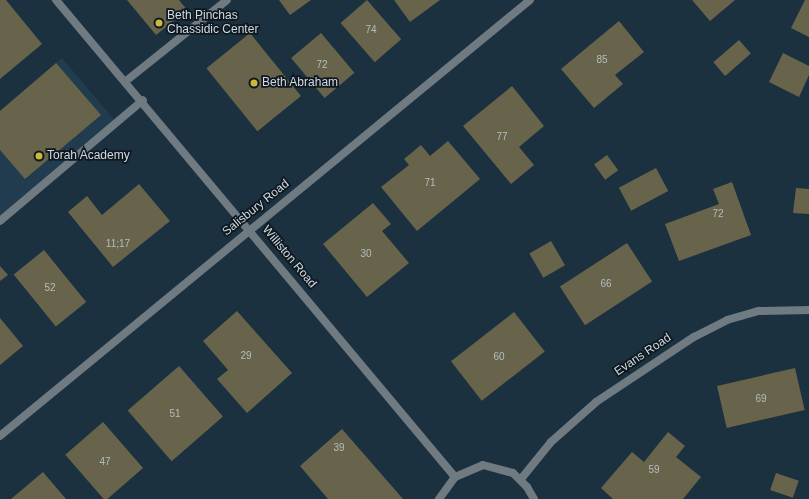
<!DOCTYPE html>
<html>
<head>
<meta charset="utf-8">
<style>
	body { margin:0 }
	#map { position:relative; width:809px; height:499px; overflow:hidden; background:#1c3140; font-family:Arial,sans-serif }
	div>[style] { position:absolute }
	.built>* { inset:0; background:#203c4e }
	.building>* { inset:0; background:#67644b; transform-origin:0 0 }
	.lane>* { height:8px; margin:-4px; padding:0 4px; transform-origin:4px; border-radius:4px; background:#6f7a81 }
	.street>* { height:8px; margin:-4px; padding:0 4px; transform-origin:4px; border-radius:4px; background:#6f7a81 }
	.dots>* { width:11px; height:11px; translate:-50% -50%; box-sizing:border-box; border:2px solid #0f181f; border-radius:50% }
	span { translate:-50% -50%; white-space:nowrap; text-align:center; line-height:1.15; -webkit-text-stroke:3.5px #0f181f; paint-order:stroke }
	.number-label { font-size:10px; color:#b4bdbe }
	.number-label span { -webkit-text-stroke-width:0 }
	.poi-label { font-size:12px; color:#cedbe4 }
	.left { translate:0 -50%; text-align:left }
	.street-label { font-size:12px; color:#cedbe4 }
</style>
</head>
<body>
<div id="map">
	<div class="built">
		<div style="clip-path:polygon(62px 58px,117px 123px,0 220px,0 111px)"></div>
	</div>
	<div class="building">
		<div style="clip-path:polygon(0 0,6px 0,42px 44px,0 79px)"></div>
		<div style="clip-path:polygon(127px 0,179px 0,187px 10px,156px 35px)"></div>
		<div style="clip-path:polygon(279px 0,311px 0,290px 15px)"></div>
		<div style="left:367px;top:0;width:52px;height:35px;rotate:49deg"></div>
		<div style="clip-path:polygon(394px 0,440px 0,410px 22px)"></div>
		<div style="clip-path:polygon(692px 0,735px 0,710px 21px)"></div>
		<div style="clip-path:polygon(805px 0,809px 0,809px 37px,791px 28px)"></div>
		<div style="clip-path:polygon(619px 21px,644px 52px,615px 75px,623px 84px,594px 108px,561px 69px)"></div>
		<div style="left:250px;top:33px;width:81px;height:56px;rotate:51deg"></div>
		<div style="left:321px;top:33px;width:52px;height:39px;rotate:50deg"></div>
		<div style="left:739px;top:40px;width:18px;height:34px;rotate:49deg"></div>
		<div style="clip-path:polygon(783px 53px,809px 66px,809px 75px,799px 97px,769px 82px)"></div>
		<div style="clip-path:polygon(56px 63px,101px 115px,25px 179px,0 150px,0 111px)"></div>
		<div style="clip-path:polygon(512px 86px,544px 126px,519px 147px,534px 165px,511px 184px,463px 126px)"></div>
		<div style="clip-path:polygon(448px 141px,480px 179px,417px 231px,381px 187px,409px 165px,404px 159px,421px 145px,430px 156px)"></div>
		<div style="left:607px;top:155px;width:19px;height:16px;rotate:54deg"></div>
		<div style="left:656px;top:168px;width:26px;height:42px;rotate:62deg"></div>
		<div style="clip-path:polygon(732px 182px,751px 235px,679px 261px,665px 224px,719px 204px,713px 189px)"></div>
		<div style="clip-path:polygon(139px 184px,170px 221px,113px 267px,68px 212px,87px 196px,102px 215px)"></div>
		<div style="clip-path:polygon(796px 188px,809px 189px,809px 214px,793px 213px)"></div>
		<div style="clip-path:polygon(373px 203px,391px 224px,382px 231px,409px 263px,367px 297px,323px 244px)"></div>
		<div style="left:551px;top:241px;width:28px;height:25px;rotate:60deg"></div>
		<div style="left:627px;top:243px;width:46px;height:80px;rotate:57deg"></div>
		<div style="left:44px;top:250px;width:67px;height:39px;rotate:51deg"></div>
		<div style="clip-path:polygon(0 266px,8px 275px,0 281px)"></div>
		<div style="clip-path:polygon(237px 311px,292px 373px,247px 413px,217px 379px,228px 370px,203px 341px)"></div>
		<div style="left:514px;top:312px;width:50px;height:80px;rotate:52deg"></div>
		<div style="clip-path:polygon(0 318px,23px 346px,0 365px)"></div>
		<div style="left:179px;top:366px;width:67px;height:68px;rotate:49deg"></div>
		<div style="left:795px;top:368px;width:43px;height:80px;rotate:77deg"></div>
		<div style="left:103px;top:422px;width:61px;height:50px;rotate:49deg"></div>
		<div style="clip-path:polygon(342px 429px,403px 499px,328px 499px,300px 466px)"></div>
		<div style="clip-path:polygon(668px 432px,685px 446px,676px 457px,701px 477px,683px 499px,613px 499px,601px 488px,632px 452px,644px 462px)"></div>
		<div style="clip-path:polygon(43px 472px,66px 499px,11px 499px)"></div>
		<div style="left:776px;top:473px;width:24px;height:18px;rotate:19deg"></div>
	</div>
	<div class="lane">
		<div style="left:126px;top:81px;width:129px;rotate:-38.7deg"></div>
		<div style="left:0;top:221px;width:187px;rotate:-40.2deg"></div>
	</div>
	<div class="street">
		<div style="left:56px;top:0;width:622px;rotate:50.09deg"></div>
		<div style="left:0;top:436px;width:686px;rotate:-39.44deg"></div>
		<div style="left:521px;top:479px;width:48px;rotate:-51deg"></div>
		<div style="left:551px;top:442px;width:60px;rotate:-41.6deg"></div>
		<div style="left:596px;top:402px;width:118px;rotate:-33.6deg"></div>
		<div style="left:694px;top:337px;width:37px;rotate:-27deg"></div>
		<div style="left:727px;top:320px;width:33px;rotate:-16deg"></div>
		<div style="left:759px;top:311px;width:50px;rotate:-1.1deg"></div>
		<div style="left:439px;top:499px;width:27px;rotate:-54deg"></div>
		<div style="left:455px;top:477px;width:30px;rotate:-23deg"></div>
		<div style="left:483px;top:465px;width:31px;rotate:15deg"></div>
		<div style="left:513px;top:473px;width:20px;rotate:45deg"></div>
		<div style="left:527px;top:487px;width:14px;rotate:60deg"></div>
	</div>
	<div class="dots">
		<div style="left:159px;top:23px;background:#cbba39"></div>
		<div style="left:254px;top:83px;background:#cbba39"></div>
		<div style="left:39px;top:156px;background:#cbba39"></div>
	</div>
	<div class="number-label">
		<span style="left:371px;top:30px">74</span>
		<span style="left:602px;top:60px">85</span>
		<span style="left:322px;top:65px">72</span>
		<span style="left:502px;top:137px">77</span>
		<span style="left:430px;top:183px">71</span>
		<span style="left:718px;top:214px">72</span>
		<span style="left:118px;top:244px">11;17</span>
		<span style="left:366px;top:254px">30</span>
		<span style="left:606px;top:284px">66</span>
		<span style="left:50px;top:288px">52</span>
		<span style="left:246px;top:356px">29</span>
		<span style="left:499px;top:357px">60</span>
		<span style="left:761px;top:399px">69</span>
		<span style="left:175px;top:414px">51</span>
		<span style="left:339px;top:448px">39</span>
		<span style="left:105px;top:462px">47</span>
		<span style="left:654px;top:470px">59</span>
	</div>
	<div class="poi-label">
		<span class="left" style="left:167px;top:23px">Beth Pinchas<br>Chassidic Center</span>
		<span class="left" style="left:262px;top:83px">Beth Abraham</span>
		<span class="left" style="left:47px;top:156px">Torah Academy</span>
	</div>
	<div class="street-label">
		<span style="left:256px;top:208px;rotate:-39deg">Salisbury Road</span>
		<span style="left:289px;top:257px;rotate:50deg">Williston Road</span>
		<span style="left:643px;top:355px;rotate:-34deg">Evans Road</span>
	</div>
</div>
</body>
</html>
